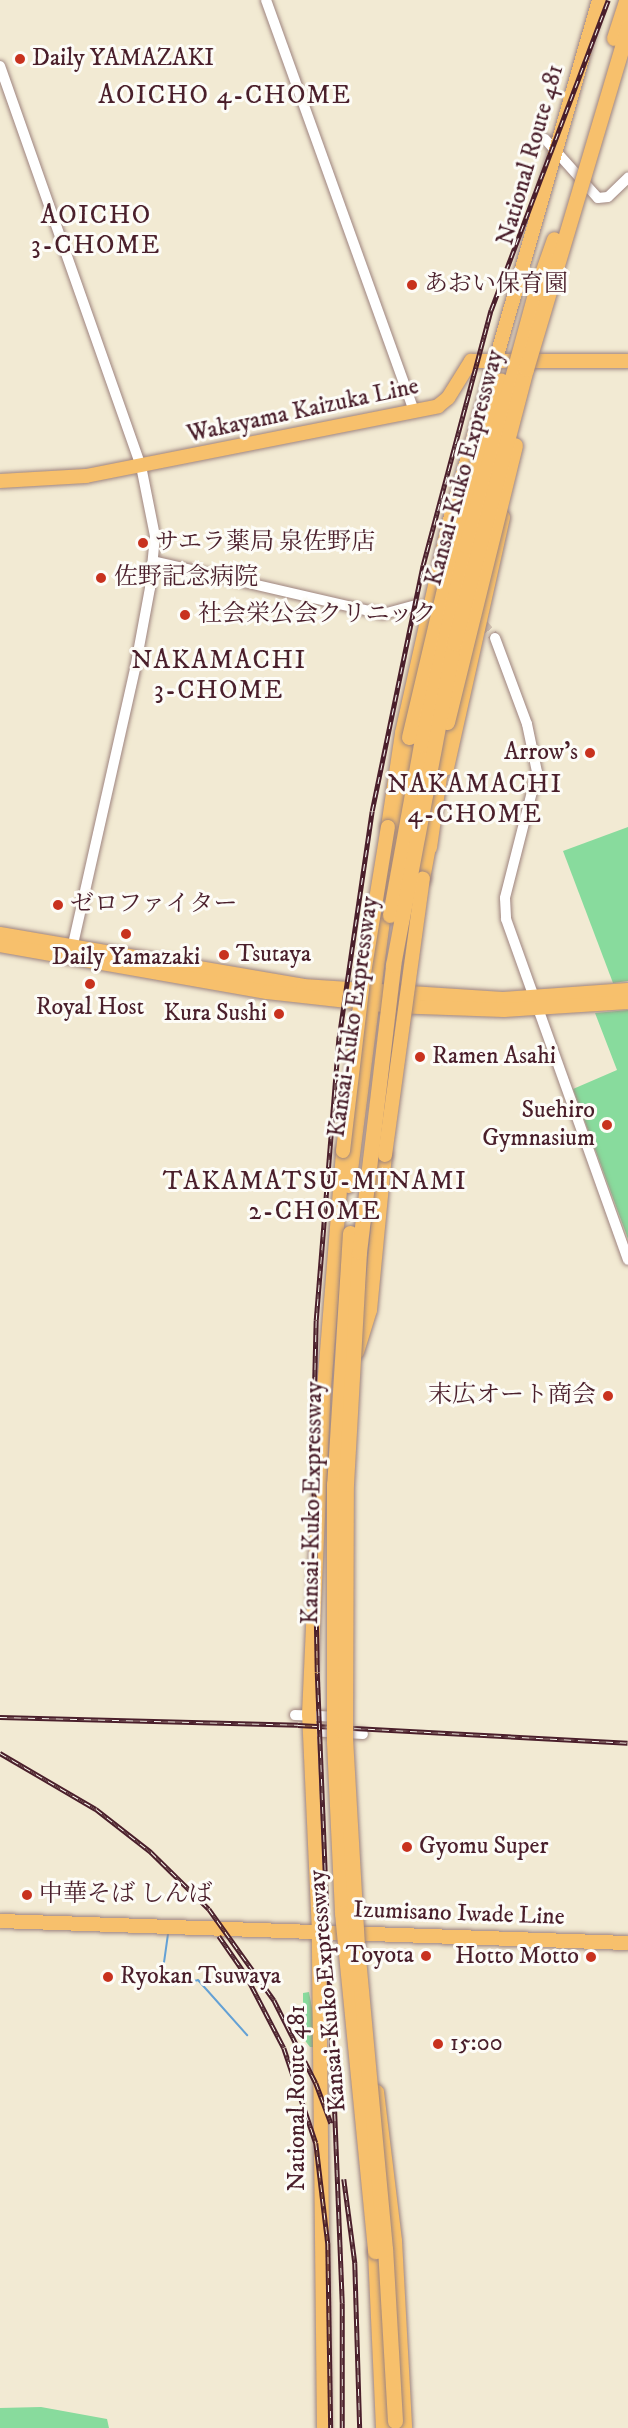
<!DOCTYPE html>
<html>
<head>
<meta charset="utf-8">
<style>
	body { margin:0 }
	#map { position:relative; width:628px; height:2428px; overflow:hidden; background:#f2ead3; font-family:"IM FELL DW Pica","Noto Serif JP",serif }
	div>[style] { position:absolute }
	.green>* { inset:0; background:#88db9d }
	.stream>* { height:2px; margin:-1px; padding:0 1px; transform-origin:1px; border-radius:1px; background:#64a1d5 }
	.tertiary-tunnel>* { height:10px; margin-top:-5px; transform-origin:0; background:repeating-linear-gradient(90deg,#d0c1b1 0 10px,transparent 0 15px) }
	.roads { filter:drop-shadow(0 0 2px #9e847f) drop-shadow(0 0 2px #9e847f) }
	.tertiary>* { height:10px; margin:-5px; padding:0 5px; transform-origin:5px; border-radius:5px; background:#fff }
	.primary>* { height:14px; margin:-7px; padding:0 7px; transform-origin:7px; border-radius:7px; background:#f7c06c }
	.trunk>* { height:14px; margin:-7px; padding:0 7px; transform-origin:7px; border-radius:7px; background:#f7c06c }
	.motorway>* { height:15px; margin:-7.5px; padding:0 7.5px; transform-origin:7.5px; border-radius:7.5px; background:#f7c06c }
	.rail>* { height:4.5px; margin-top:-2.25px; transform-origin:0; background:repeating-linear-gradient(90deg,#fdfcf7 0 7px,#4a1f2b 0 14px); box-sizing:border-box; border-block:2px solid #4a1f2b }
	.bridges { filter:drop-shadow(0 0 2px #9e847f) drop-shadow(0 0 2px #9e847f) }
	.trunk-bridge>* { height:14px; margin:-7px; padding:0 7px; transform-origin:7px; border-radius:7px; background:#f7c06c }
	.motorway-bridge>* { height:15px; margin:-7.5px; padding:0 7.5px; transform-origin:7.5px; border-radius:7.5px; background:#f7c06c }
	.dots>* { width:16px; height:16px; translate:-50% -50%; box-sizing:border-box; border:3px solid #fdfcf7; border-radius:50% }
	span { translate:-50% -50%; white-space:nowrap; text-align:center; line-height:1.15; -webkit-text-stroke:6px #fdfcf7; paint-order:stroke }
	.poi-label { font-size:24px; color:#4a1f2b }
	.left { translate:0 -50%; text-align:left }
	.right { translate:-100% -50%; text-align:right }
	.street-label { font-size:24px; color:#4a1f2b }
	.neighbourhood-label { font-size:26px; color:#4a1f2b; letter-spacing:1.5px }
</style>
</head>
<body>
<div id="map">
	<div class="green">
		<div style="clip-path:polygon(628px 827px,628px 981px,613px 983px,563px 851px)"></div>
		<div style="clip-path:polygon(628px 1010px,628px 1239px,573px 1089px,617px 1070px,595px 1013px)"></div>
		<div style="clip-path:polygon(309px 1992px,312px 2008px,316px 2047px,310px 2047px,303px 2038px,303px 1993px)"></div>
		<div style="clip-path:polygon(41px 2407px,107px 2419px,109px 2428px,0 2428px,0 2408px)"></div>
	</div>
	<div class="stream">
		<div style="left:168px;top:1934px;width:37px;rotate:98deg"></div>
		<div style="left:163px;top:1971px;width:11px;rotate:75deg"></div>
		<div style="left:166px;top:1982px;width:8px;rotate:23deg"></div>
		<div style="left:173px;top:1985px;width:25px;rotate:-11deg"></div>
		<div style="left:198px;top:1980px;width:74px;rotate:48.3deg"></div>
	</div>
	<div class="tertiary-tunnel">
		<div style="left:473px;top:621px;width:9px;rotate:13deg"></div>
		<div style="left:482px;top:623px;width:20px;rotate:49deg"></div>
	</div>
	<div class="roads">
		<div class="tertiary">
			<div style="left:266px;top:0;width:438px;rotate:70.2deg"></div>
			<div style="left:0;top:66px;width:424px;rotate:70.6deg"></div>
			<div style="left:141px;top:466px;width:71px;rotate:78.7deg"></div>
			<div style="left:155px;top:536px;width:52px;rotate:95.5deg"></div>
			<div style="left:150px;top:588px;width:82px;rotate:100.5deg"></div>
			<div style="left:135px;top:669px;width:290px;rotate:102.7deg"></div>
			<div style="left:545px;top:139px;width:79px;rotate:48.1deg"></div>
			<div style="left:598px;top:198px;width:10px;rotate:-6deg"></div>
			<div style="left:608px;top:197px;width:28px;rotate:-44deg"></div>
			<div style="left:153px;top:561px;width:236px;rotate:13deg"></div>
			<div style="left:383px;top:614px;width:35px;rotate:-15deg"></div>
			<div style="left:495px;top:638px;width:92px;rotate:69.6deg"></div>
			<div style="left:527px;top:724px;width:49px;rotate:78.2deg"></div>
			<div style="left:537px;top:772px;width:130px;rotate:104.3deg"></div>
			<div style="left:505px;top:898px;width:21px;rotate:87deg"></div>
			<div style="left:506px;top:919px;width:362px;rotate:70.3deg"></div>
			<div style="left:295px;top:1715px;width:45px;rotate:2.5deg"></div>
			<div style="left:309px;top:1731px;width:54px;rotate:3.2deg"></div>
		</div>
		<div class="primary">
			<div style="left:0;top:481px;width:86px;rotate:-3.3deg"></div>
			<div style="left:86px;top:476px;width:359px;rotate:-11.2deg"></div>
			<div style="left:438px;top:406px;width:13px;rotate:-39deg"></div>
			<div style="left:448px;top:398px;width:44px;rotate:-58.1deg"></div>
			<div style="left:471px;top:361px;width:157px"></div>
			<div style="left:0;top:1921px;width:628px;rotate:2.01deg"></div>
		</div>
		<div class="trunk">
			<div style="left:473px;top:465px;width:35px;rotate:-85deg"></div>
			<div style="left:447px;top:768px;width:257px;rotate:-77.4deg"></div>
			<div style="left:388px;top:827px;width:95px;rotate:-81.5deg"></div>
			<div style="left:402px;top:733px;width:215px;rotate:-77.4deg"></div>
			<div style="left:449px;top:523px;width:544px;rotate:-74deg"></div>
			<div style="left:423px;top:879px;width:44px;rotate:-79.5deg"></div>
			<div style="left:0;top:934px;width:307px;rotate:9.7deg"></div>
			<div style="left:303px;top:986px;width:200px;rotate:3.7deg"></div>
			<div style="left:503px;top:999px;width:125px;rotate:-4.1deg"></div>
			<div style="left:0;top:945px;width:271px;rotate:10deg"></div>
			<div style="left:267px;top:992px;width:126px;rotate:6.4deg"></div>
			<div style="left:392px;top:1006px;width:112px;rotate:2deg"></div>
			<div style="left:504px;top:1010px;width:124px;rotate:-3.7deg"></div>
			<div style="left:349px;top:1186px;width:325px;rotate:-82.7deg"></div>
			<div style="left:390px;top:864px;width:61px;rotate:-78.7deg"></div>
			<div style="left:357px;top:1352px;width:44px;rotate:-72.8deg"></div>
			<div style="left:370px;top:1310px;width:156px;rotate:-84.5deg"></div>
			<div style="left:377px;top:2092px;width:150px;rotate:83.1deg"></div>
			<div style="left:395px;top:2241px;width:187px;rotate:86.9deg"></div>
			<div style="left:324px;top:2428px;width:496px;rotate:-90.6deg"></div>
			<div style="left:319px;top:1932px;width:217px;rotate:-92.6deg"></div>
			<div style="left:309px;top:1715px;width:326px;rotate:-87.4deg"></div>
			<div style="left:324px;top:1389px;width:239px;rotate:-85.4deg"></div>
		</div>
		<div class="motorway">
			<div style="left:400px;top:815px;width:79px;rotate:-83.4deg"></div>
			<div style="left:429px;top:847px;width:121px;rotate:-81.9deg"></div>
			<div style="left:375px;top:2251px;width:177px;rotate:87.4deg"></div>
		</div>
	</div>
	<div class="rail">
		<div style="left:0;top:1717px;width:298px;rotate:1.5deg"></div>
		<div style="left:298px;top:1725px;width:330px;rotate:3.1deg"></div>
		<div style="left:0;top:1753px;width:111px;rotate:30.3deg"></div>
		<div style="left:96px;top:1809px;width:70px;rotate:38deg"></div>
		<div style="left:151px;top:1852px;width:81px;rotate:44.5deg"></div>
		<div style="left:209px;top:1909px;width:112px;rotate:54.5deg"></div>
		<div style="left:274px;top:2000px;width:93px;rotate:63.2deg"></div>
		<div style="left:316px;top:2083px;width:43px;rotate:69.4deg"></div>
		<div style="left:219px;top:1936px;width:47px;rotate:55.3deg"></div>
		<div style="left:246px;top:1975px;width:82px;rotate:62.5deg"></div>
		<div style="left:284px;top:2048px;width:100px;rotate:71.4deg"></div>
		<div style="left:316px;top:2143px;width:101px;rotate:83.2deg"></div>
		<div style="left:328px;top:2243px;width:185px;rotate:89.1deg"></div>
		<div style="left:344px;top:2179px;width:85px;rotate:82.5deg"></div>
		<div style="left:355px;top:2263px;width:165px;rotate:88.3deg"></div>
		<div style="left:342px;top:2428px;width:125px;rotate:-90deg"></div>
		<div style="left:342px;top:2303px;width:631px;rotate:-92.27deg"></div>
		<div style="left:317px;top:1672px;width:232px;rotate:-91deg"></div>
		<div style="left:313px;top:1440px;width:120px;rotate:-88.6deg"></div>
		<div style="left:316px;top:1320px;width:284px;rotate:-85.4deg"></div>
		<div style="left:339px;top:1037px;width:228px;rotate:-81.7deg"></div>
		<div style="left:372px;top:811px;width:251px;rotate:-78.3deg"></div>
		<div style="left:423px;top:565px;width:264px;rotate:-75.1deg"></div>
		<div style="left:491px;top:310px;width:331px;rotate:-69.3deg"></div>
	</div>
	<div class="bridges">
		<div class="trunk-bridge">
			<div style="left:343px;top:1151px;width:179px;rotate:-83.3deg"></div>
			<div style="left:364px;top:973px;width:148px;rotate:-80.7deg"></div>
			<div style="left:385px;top:1155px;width:279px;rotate:-82.2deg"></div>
		</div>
		<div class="motorway-bridge">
			<div style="left:614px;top:38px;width:40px;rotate:-72deg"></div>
			<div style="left:447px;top:722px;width:285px;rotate:-76.2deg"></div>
			<div style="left:409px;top:737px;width:195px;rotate:-76.7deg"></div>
			<div style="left:454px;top:547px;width:173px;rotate:-74.3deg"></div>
			<div style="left:390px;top:915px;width:173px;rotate:-79.7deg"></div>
			<div style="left:421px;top:745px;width:204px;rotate:-77.3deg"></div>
			<div style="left:466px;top:546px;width:262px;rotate:-74.7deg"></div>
			<div style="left:535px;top:293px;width:57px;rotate:-70.6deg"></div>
			<div style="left:350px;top:1233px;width:252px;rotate:93.6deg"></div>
			<div style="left:334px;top:1484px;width:258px;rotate:90deg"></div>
			<div style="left:334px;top:1742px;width:171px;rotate:87.3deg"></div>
			<div style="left:342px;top:1913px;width:340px;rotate:84.4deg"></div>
			<div style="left:395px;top:2421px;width:172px;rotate:-93.3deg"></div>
			<div style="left:385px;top:2249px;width:304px;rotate:-95.3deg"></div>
			<div style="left:357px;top:1946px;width:207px;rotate:-93.3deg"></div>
			<div style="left:345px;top:1739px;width:255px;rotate:-89.8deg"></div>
			<div style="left:346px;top:1484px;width:232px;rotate:-86.8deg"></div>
			<div style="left:359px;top:1252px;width:289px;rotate:-83.2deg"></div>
			<div style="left:393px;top:965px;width:328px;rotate:-79.3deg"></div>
			<div style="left:454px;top:643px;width:283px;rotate:-75.3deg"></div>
			<div style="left:526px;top:369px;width:358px;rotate:-73.4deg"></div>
		</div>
	</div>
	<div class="dots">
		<div style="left:20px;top:59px;background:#c8321e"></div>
		<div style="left:412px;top:285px;background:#c8321e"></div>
		<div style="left:143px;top:543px;background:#c8321e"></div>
		<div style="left:101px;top:578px;background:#c8321e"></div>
		<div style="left:185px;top:615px;background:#c8321e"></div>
		<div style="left:590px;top:753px;background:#c8321e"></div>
		<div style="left:58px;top:905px;background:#c8321e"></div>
		<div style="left:126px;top:934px;background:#c8321e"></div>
		<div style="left:224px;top:955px;background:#c8321e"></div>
		<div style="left:90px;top:984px;background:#c8321e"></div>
		<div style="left:279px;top:1014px;background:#c8321e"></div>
		<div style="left:420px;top:1057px;background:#c8321e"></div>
		<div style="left:607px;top:1125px;background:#c8321e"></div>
		<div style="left:608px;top:1396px;background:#c8321e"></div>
		<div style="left:407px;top:1847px;background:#c8321e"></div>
		<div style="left:27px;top:1895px;background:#c8321e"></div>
		<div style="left:426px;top:1956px;background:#c8321e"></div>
		<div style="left:591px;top:1957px;background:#c8321e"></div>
		<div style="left:108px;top:1977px;background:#c8321e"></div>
		<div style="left:438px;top:2044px;background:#c8321e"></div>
	</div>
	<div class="poi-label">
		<span class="left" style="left:32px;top:59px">Daily YAMAZAKI</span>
		<span class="left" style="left:424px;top:285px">あおい保育園</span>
		<span class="left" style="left:155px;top:543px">サエラ薬局 泉佐野店</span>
		<span class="left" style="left:114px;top:578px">佐野記念病院</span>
		<span class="left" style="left:198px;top:615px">社会栄公会クリニック</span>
		<span class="right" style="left:578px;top:753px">Arrow's</span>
		<span class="left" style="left:70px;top:905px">ゼロファイター</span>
		<span class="left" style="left:236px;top:955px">Tsutaya</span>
		<span style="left:126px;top:958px">Daily Yamazaki</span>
		<span style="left:90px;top:1008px">Royal Host</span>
		<span class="right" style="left:267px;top:1014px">Kura Sushi</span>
		<span class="left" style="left:432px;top:1057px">Ramen Asahi</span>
		<span class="right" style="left:595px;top:1125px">Suehiro<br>Gymnasium</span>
		<span class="right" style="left:596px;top:1396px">末広オート商会</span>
		<span class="left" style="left:419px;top:1847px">Gyomu Super</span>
		<span class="left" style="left:39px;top:1895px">中華そば しんば</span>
		<span class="right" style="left:414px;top:1956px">Toyota</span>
		<span class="right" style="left:579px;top:1957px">Hotto Motto</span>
		<span class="left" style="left:120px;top:1977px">Ryokan Tsuwaya</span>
		<span class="left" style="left:450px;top:2044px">15:00</span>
	</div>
	<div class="street-label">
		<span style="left:531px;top:155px;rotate:-74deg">National Route 481</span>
		<span style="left:303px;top:411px;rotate:-12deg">Wakayama Kaizuka Line</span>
		<span style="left:465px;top:468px;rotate:-75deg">Kansai-Kuko Expressway</span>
		<span style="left:354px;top:1017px;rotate:-82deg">Kansai-Kuko Expressway</span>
		<span style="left:313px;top:1503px;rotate:-89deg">Kansai-Kuko Expressway</span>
		<span style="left:459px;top:1914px;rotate:2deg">Izumisano Iwade Line</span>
		<span style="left:328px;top:1991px;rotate:-95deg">Kansai-Kuko Expressway</span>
		<span style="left:298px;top:2098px;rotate:-90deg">National Route 481</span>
	</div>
	<div class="neighbourhood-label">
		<span style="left:225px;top:96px">AOICHO 4-CHOME</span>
		<span style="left:96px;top:231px">AOICHO<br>3-CHOME</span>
		<span style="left:219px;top:676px">NAKAMACHI<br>3-CHOME</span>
		<span style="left:475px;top:800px">NAKAMACHI<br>4-CHOME</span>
		<span style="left:315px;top:1197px">TAKAMATSU-MINAMI<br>2-CHOME</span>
	</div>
</div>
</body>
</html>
